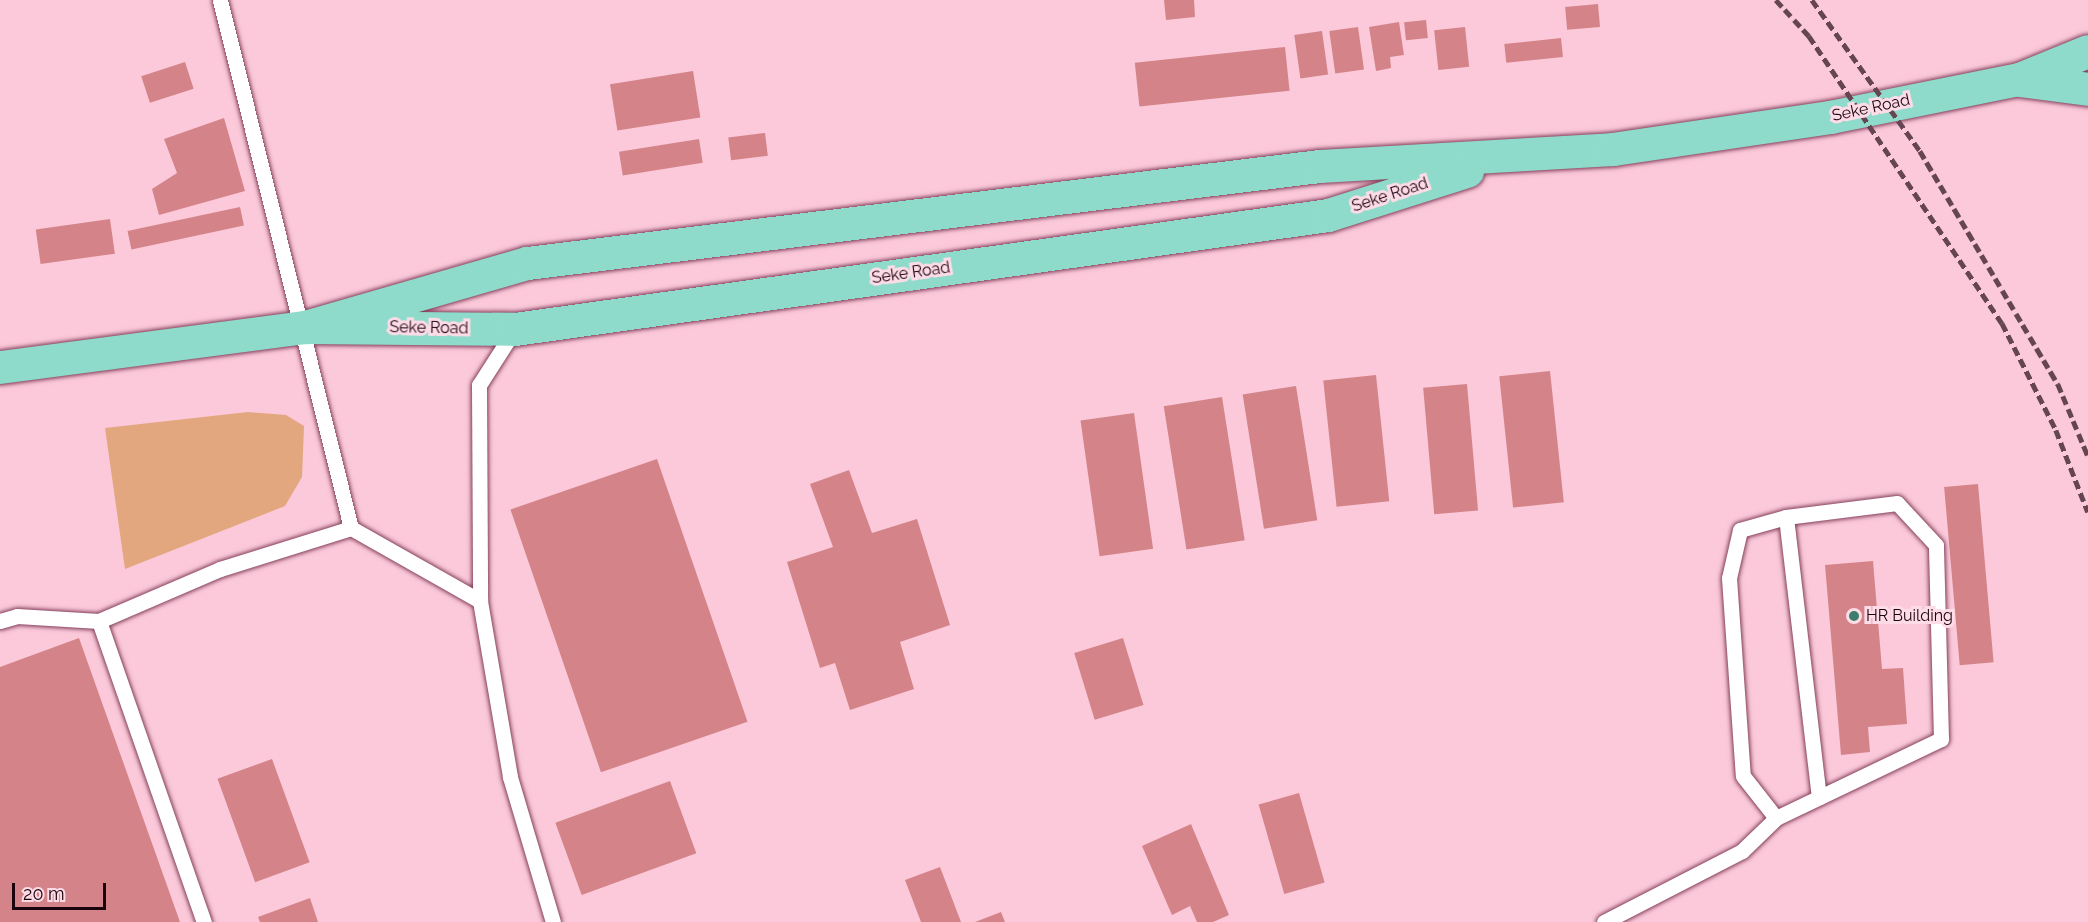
<!DOCTYPE html>
<html>
<head>
<meta charset="utf-8">
<style>
	body { margin:0 }
	#map { position:relative; width:2088px; height:922px; overflow:hidden; background:#fbc9da; font-family:Raleway,sans-serif }
	div>[style] { position:absolute }
	.green>* { inset:0; background:#e2a77e }
	.building>* { inset:0; background:#d48489; transform-origin:0 0 }
	.roads { filter:drop-shadow(0 0 2px #85405c) drop-shadow(0 0 2px #85405c) }
	.lane>* { height:15px; margin:-7.5px; padding:0 7.5px; transform-origin:7.5px; border-radius:7.5px; background:#fff }
	.primary>* { height:33px; margin:-16.5px; padding:0 16.5px; transform-origin:16.5px; border-radius:16.5px; background:#8fdbcb }
	.rail>* { height:4.5px; margin-top:-2.25px; transform-origin:0; background:repeating-linear-gradient(90deg,#664552 0 9px,transparent 0 13.5px) }
	.dots>* { width:16px; height:16px; translate:-50% -50%; box-sizing:border-box; border:3px solid #fedce7; border-radius:50% }
	span { translate:-50% -50%; white-space:nowrap; text-align:center; line-height:1.15; -webkit-text-stroke:6px #fedce7; paint-order:stroke }
	.street-label { font-size:16px; color:#1b030d }
	.poi-label { font-size:16px; color:#1b030d }
	.left { translate:0 -50%; text-align:left }
	.scale { position:absolute; left:12px; top:883px; width:94px; height:27px; box-sizing:border-box; border:3px solid #1b030d; border-top:0; padding-left:8px; font-size:18px; line-height:21px; white-space:nowrap; color:#1b030d; -webkit-text-stroke:4px #fedce7; paint-order:stroke }
</style>
</head>
<body>
<div id="map">
	<div class="green">
		<div style="clip-path:polygon(248px 412px,286px 415px,304px 426px,302px 477px,285px 506px,125px 569px,105px 428px)"></div>
	</div>
	<div class="building">
		<div style="clip-path:polygon(1164px 0,1194px 0,1195px 17px,1166px 20px)"></div>
		<div style="left:1598px;top:4px;width:23px;height:33px;rotate:85deg"></div>
		<div style="left:1426px;top:20px;width:18px;height:22px;rotate:84deg"></div>
		<div style="clip-path:polygon(1399px 22px,1404px 55px,1390px 57px,1391px 68px,1376px 71px,1369px 27px)"></div>
		<div style="left:1358px;top:27px;width:43px;height:29px;rotate:82deg"></div>
		<div style="left:1465px;top:27px;width:40px;height:31px;rotate:84deg"></div>
		<div style="left:1322px;top:31px;width:44px;height:28px;rotate:82deg"></div>
		<div style="left:1561px;top:38px;width:19px;height:57px;rotate:84deg"></div>
		<div style="left:1285px;top:47px;width:44px;height:151px;rotate:84deg"></div>
		<div style="left:185px;top:62px;width:28px;height:46px;rotate:72deg"></div>
		<div style="left:693px;top:71px;width:47px;height:84px;rotate:81deg"></div>
		<div style="clip-path:polygon(224px 118px,245px 191px,159px 215px,152px 189px,177px 173px,164px 139px)"></div>
		<div style="left:765px;top:133px;width:23px;height:37px;rotate:83deg"></div>
		<div style="left:699px;top:139px;width:24px;height:81px;rotate:81deg"></div>
		<div style="left:240px;top:207px;width:19px;height:115px;rotate:78deg"></div>
		<div style="left:110px;top:219px;width:35px;height:75px;rotate:82deg"></div>
		<div style="left:1550px;top:371px;width:132px;height:51px;rotate:84deg"></div>
		<div style="left:1376px;top:375px;width:127px;height:53px;rotate:84deg"></div>
		<div style="left:1467px;top:384px;width:127px;height:44px;rotate:85deg"></div>
		<div style="left:1296px;top:386px;width:136px;height:54px;rotate:81deg"></div>
		<div style="left:1222px;top:397px;width:145px;height:59px;rotate:81deg"></div>
		<div style="left:1134px;top:413px;width:137px;height:54px;rotate:82deg"></div>
		<div style="left:657px;top:459px;width:278px;height:155px;rotate:71deg"></div>
		<div style="clip-path:polygon(849px 470px,872px 533px,917px 519px,950px 625px,900px 642px,914px 689px,850px 710px,835px 663px,820px 668px,787px 562px,833px 547px,810px 484px)"></div>
		<div style="left:1978px;top:484px;width:179px;height:34px;rotate:85deg"></div>
		<div style="clip-path:polygon(1873px 561px,1882px 669px,1903px 668px,1907px 724px,1868px 727px,1870px 752px,1841px 755px,1825px 565px)"></div>
		<div style="clip-path:polygon(79px 638px,180px 922px,0 922px,0 667px)"></div>
		<div style="left:1123px;top:638px;width:70px;height:51px;rotate:73deg"></div>
		<div style="left:272px;top:759px;width:110px;height:58px;rotate:70deg"></div>
		<div style="left:670px;top:781px;width:77px;height:122px;rotate:70deg"></div>
		<div style="left:1299px;top:793px;width:93px;height:42px;rotate:74deg"></div>
		<div style="clip-path:polygon(1191px 824px,1229px 915px,1213px 922px,1197px 922px,1190px 906px,1172px 915px,1142px 846px)"></div>
		<div style="clip-path:polygon(940px 867px,961px 922px,921px 922px,905px 880px)"></div>
		<div style="clip-path:polygon(310px 898px,318px 922px,260px 922px,258px 917px)"></div>
		<div style="clip-path:polygon(1001px 912px,1005px 922px,975px 922px)"></div>
	</div>
	<div class="roads">
		<div class="lane">
			<div style="left:220px;top:0;width:544px;rotate:76.07deg"></div>
			<div style="left:351px;top:528px;width:148px;rotate:29.5deg"></div>
			<div style="left:515px;top:329px;width:67px;rotate:122.7deg"></div>
			<div style="left:479px;top:385px;width:216px;rotate:89.7deg"></div>
			<div style="left:480px;top:601px;width:179px;rotate:80.3deg"></div>
			<div style="left:510px;top:777px;width:151px;rotate:73.5deg"></div>
			<div style="left:1786px;top:517px;width:282px;rotate:83.3deg"></div>
			<div style="left:0;top:621px;width:18px;rotate:-16deg"></div>
			<div style="left:17px;top:616px;width:82px;rotate:3.5deg"></div>
			<div style="left:99px;top:621px;width:132px;rotate:-23.3deg"></div>
			<div style="left:220px;top:569px;width:137px;rotate:-17.4deg"></div>
			<div style="left:99px;top:621px;width:319px;rotate:70.8deg"></div>
			<div style="left:1604px;top:922px;width:155px;rotate:-27.2deg"></div>
			<div style="left:1742px;top:851px;width:47px;rotate:-44.1deg"></div>
			<div style="left:1776px;top:818px;width:183px;rotate:-25.6deg"></div>
			<div style="left:1941px;top:739px;width:194px;rotate:-91.5deg"></div>
			<div style="left:1936px;top:545px;width:57px;rotate:-132.9deg"></div>
			<div style="left:1897px;top:503px;width:112px;rotate:172.8deg"></div>
			<div style="left:1786px;top:517px;width:48px;rotate:164.2deg"></div>
			<div style="left:1740px;top:530px;width:49px;rotate:102.9deg"></div>
			<div style="left:1729px;top:578px;width:198px;rotate:86deg"></div>
			<div style="left:1743px;top:776px;width:53px;rotate:51.8deg"></div>
		</div>
		<div class="primary">
			<div style="left:2020px;top:80px;width:69px;rotate:7.5deg"></div>
			<div style="left:305px;top:327px;width:231px;rotate:-16.1deg"></div>
			<div style="left:527px;top:263px;width:798px;rotate:-6.98deg"></div>
			<div style="left:1319px;top:166px;width:294px;rotate:-3.3deg"></div>
			<div style="left:1613px;top:149px;width:219px;rotate:-8.4deg"></div>
			<div style="left:1830px;top:117px;width:193px;rotate:-11.4deg"></div>
			<div style="left:2019px;top:79px;width:74px;rotate:-22.1deg"></div>
			<div style="left:0;top:367px;width:308px;rotate:-7.5deg"></div>
			<div style="left:305px;top:327px;width:210px;rotate:0.5deg"></div>
			<div style="left:515px;top:329px;width:821px;rotate:-7.98deg"></div>
			<div style="left:1328px;top:215px;width:146px;rotate:-17.6deg"></div>
		</div>
	</div>
	<div class="rail">
		<div style="left:1776px;top:0;width:49px;rotate:47.5deg"></div>
		<div style="left:1809px;top:36px;width:346px;rotate:56.1deg"></div>
		<div style="left:2002px;top:323px;width:120px;rotate:63.2deg"></div>
		<div style="left:2056px;top:430px;width:88px;rotate:68.7deg"></div>
		<div style="left:1812px;top:0;width:186px;rotate:54.4deg"></div>
		<div style="left:1920px;top:151px;width:271px;rotate:59.4deg"></div>
		<div style="left:2058px;top:384px;width:78px;rotate:67.4deg"></div>
	</div>
	<div class="dots">
		<div style="left:1854px;top:616px;background:#3c7e6e"></div>
	</div>
	<div class="street-label">
		<span style="left:1871px;top:108px;rotate:-12deg">Seke Road</span>
		<span style="left:1390px;top:195px;rotate:-18deg">Seke Road</span>
		<span style="left:911px;top:273px;rotate:-8deg">Seke Road</span>
		<span style="left:429px;top:328px;rotate:1deg">Seke Road</span>
	</div>
	<div class="poi-label">
		<span class="left" style="left:1866px;top:616px">HR Building</span>
	</div>
	<div class="scale">20 m</div>
</div>
</body>
</html>
